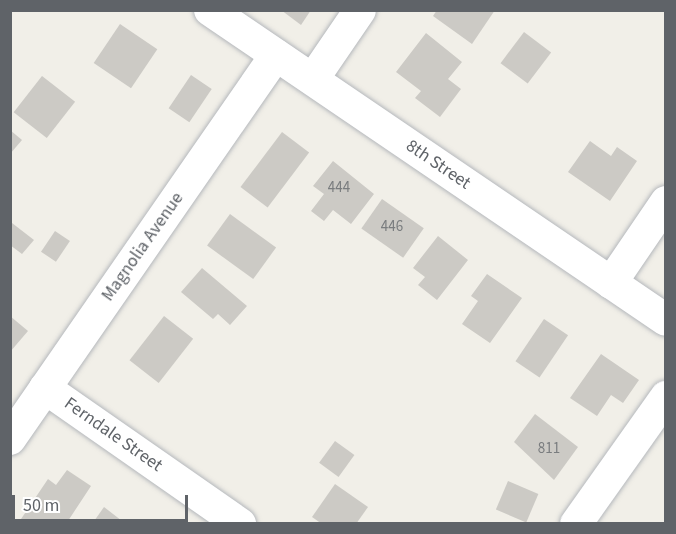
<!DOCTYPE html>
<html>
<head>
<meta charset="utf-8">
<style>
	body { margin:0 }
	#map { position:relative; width:676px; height:534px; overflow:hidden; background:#f1efe8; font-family:"Source Sans 3",sans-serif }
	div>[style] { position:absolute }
	.building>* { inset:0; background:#cccac5; transform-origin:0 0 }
	.roads { filter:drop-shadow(0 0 2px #b5b8bc) drop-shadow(0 0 2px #b5b8bc) }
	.minor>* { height:32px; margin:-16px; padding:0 16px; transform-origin:16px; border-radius:16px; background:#fff }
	span { translate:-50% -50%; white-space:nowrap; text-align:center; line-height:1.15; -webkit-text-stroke:5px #fff; paint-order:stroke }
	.number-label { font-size:15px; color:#7a7d7f }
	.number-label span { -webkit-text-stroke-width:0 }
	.street-label { font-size:18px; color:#5f6368 }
	.frame { position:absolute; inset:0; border:12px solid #5f6368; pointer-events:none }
	.scale { position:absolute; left:12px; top:495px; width:176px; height:27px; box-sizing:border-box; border:3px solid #5f6368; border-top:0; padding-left:8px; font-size:18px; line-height:21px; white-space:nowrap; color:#5f6368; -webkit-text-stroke:4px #fff; paint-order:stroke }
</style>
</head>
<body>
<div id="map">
	<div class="building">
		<div style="clip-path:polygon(281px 10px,311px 10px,301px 25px)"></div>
		<div style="clip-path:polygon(437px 10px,495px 10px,472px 44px,433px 16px)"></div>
		<div style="left:120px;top:24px;width:45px;height:47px;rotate:34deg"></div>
		<div style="left:524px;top:32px;width:34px;height:39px;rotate:37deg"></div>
		<div style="clip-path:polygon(426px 33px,462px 62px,448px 79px,461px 89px,440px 117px,415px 98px,421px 91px,396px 72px)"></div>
		<div style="left:191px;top:75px;width:25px;height:40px;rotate:34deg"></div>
		<div style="left:42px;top:76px;width:42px;height:46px;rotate:38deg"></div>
		<div style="clip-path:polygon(10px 130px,22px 140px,10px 154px)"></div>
		<div style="left:282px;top:132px;width:34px;height:69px;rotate:37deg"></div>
		<div style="clip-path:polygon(590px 141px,611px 156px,617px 147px,637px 161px,610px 201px,568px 172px)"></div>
		<div style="clip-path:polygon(333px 161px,374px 194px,351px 224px,333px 210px,324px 221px,311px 211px,324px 194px,313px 186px)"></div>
		<div style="left:382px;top:199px;width:51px;height:36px;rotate:35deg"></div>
		<div style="left:230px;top:214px;width:57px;height:39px;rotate:36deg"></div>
		<div style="clip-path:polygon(12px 223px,34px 240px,22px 254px,10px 245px)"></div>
		<div style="left:55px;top:231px;width:18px;height:25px;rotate:34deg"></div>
		<div style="clip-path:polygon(438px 236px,468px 260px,437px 300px,418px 285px,425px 277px,413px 268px)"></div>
		<div style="clip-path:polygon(202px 268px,247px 306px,230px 325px,218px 314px,213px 319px,181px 292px)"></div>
		<div style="clip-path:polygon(487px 274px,522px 298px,490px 343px,462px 324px,478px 301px,471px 296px)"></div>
		<div style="clip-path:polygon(10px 316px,28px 331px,10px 352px)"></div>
		<div style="left:164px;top:316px;width:37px;height:56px;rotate:38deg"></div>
		<div style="left:544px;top:319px;width:29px;height:51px;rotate:34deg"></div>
		<div style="clip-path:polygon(601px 354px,639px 380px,623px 403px,611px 395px,597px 416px,570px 398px)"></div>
		<div style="clip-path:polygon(535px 414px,578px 447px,554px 480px,514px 442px)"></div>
		<div style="left:335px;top:441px;width:24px;height:27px;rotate:36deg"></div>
		<div style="clip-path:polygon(67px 470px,91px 486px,66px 524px,19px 522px,48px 479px,56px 485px)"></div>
		<div style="left:508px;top:481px;width:33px;height:31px;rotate:23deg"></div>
		<div style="clip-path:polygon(335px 484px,368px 507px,356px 524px,322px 524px,312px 517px)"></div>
		<div style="clip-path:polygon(104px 507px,126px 524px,92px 524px)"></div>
	</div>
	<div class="roads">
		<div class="minor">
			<div style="left:210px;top:10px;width:551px;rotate:34.21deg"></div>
			<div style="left:313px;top:79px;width:83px;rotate:-55.7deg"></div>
			<div style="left:611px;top:283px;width:98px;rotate:-55.8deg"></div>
			<div style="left:45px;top:388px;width:238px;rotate:34.9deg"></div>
			<div style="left:10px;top:439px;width:467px;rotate:-55.3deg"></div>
			<div style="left:576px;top:524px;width:156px;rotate:-54.7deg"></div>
		</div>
	</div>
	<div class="number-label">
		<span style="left:339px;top:188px">444</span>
		<span style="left:392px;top:227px">446</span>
		<span style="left:549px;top:449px">811</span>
	</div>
	<div class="street-label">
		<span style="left:438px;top:165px;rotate:34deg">8th Street</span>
		<span style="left:143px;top:247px;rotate:-55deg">Magnolia Avenue</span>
		<span style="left:113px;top:435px;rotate:35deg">Ferndale Street</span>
	</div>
	<div class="frame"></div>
	<div class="scale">50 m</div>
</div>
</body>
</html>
